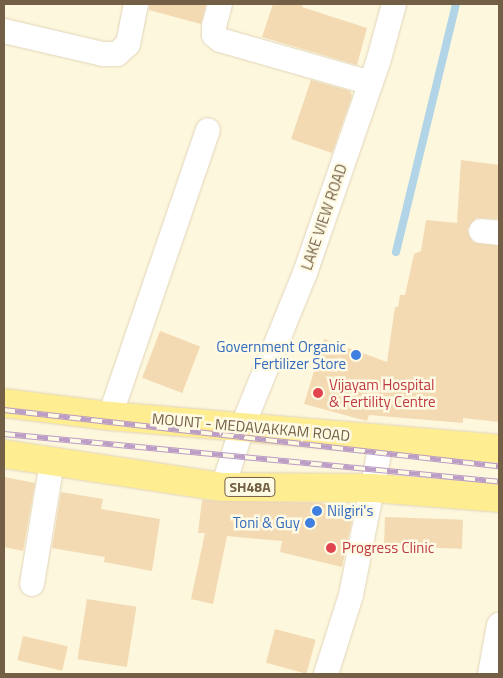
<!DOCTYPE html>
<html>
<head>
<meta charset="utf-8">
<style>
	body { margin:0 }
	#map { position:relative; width:503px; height:678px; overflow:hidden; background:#fdf7dd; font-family:"Titillium Web",sans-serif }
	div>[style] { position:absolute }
	.stream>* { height:8px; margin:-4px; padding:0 4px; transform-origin:4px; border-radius:4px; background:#b1d4e6 }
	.building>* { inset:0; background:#f3dab3; transform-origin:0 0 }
	.roads { filter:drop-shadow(0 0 1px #e1d4b9) drop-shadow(0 0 1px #e1d4b9) }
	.street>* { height:24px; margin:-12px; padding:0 12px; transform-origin:12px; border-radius:12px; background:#fff }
	.primary>* { height:28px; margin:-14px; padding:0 14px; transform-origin:14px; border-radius:14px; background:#ffed92 }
	.rail>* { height:5.5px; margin-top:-2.75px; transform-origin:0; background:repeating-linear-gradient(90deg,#fffae4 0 11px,#bb9dc5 0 22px); box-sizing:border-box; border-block:1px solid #bb9dc5 }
	.dots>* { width:14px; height:14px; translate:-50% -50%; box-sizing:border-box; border:2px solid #fffae4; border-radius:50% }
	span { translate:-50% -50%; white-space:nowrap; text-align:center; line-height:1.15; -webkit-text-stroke:5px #fffae4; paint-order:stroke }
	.shield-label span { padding:1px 4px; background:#fffae4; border:1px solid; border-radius:4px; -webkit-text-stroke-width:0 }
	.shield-label { font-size:14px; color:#735f45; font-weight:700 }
	.street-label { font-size:15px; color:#735f45 }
	.shop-label { font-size:15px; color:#366cbe }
	.right { translate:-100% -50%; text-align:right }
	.left { translate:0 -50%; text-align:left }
	.health-label { font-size:15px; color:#be3a42 }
	.frame { position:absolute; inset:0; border:5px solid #735f45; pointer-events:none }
</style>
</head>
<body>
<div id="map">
	<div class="stream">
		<div style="left:396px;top:252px;width:255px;rotate:-76.4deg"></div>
	</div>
	<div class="building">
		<div style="clip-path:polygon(150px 4px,206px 4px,201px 24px,149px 10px)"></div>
		<div style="clip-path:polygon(273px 4px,303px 4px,302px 7px,367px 28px,357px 65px,262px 37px)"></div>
		<div style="clip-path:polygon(311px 80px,350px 91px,352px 96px,332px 153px,291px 139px)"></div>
		<div style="clip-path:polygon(461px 160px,499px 165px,499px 219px,476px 218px,467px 230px,473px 242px,499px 246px,499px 422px,463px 418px,463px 423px,369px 415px,367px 421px,304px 404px,324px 339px,387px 362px,395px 307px,398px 307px,400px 295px,405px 295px,414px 254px,421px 251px,426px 220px,457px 223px)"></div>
		<div style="left:160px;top:331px;width:43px;height:50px;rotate:21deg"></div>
		<div style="clip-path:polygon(4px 477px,35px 483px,23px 551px,4px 547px)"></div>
		<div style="clip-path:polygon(61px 492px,103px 499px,101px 509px,160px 519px,152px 571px,104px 562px,105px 557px,52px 548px)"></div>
		<div style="clip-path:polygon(202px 500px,321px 503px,354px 511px,342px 567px,280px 552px,282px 541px,227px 536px,213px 604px,191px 599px,205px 533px,198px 533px)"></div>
		<div style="left:385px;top:517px;width:78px;height:29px;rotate:2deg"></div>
		<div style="left:87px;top:599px;width:50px;height:61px;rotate:9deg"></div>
		<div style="left:275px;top:629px;width:42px;height:35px;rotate:15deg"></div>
		<div style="left:23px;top:636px;width:46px;height:25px;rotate:13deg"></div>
	</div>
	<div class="roads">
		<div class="street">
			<div style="left:220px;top:4px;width:23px;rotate:105deg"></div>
			<div style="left:214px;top:26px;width:9px;rotate:90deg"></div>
			<div style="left:214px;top:35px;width:8px;rotate:40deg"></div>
			<div style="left:220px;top:40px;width:157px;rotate:15.9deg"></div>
			<div style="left:4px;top:31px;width:102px;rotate:13.1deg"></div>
			<div style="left:103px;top:54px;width:14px"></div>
			<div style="left:117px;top:54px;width:15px;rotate:-42deg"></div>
			<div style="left:128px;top:44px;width:41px;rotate:-78.7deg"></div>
			<div style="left:481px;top:231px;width:18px;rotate:6deg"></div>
			<div style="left:110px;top:416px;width:302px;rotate:-71.1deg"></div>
			<div style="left:223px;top:487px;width:65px;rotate:-72.1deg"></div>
			<div style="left:243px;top:425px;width:164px;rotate:-67.8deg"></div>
			<div style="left:305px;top:273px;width:226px;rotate:-70.9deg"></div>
			<div style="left:379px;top:59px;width:57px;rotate:-74.7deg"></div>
			<div style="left:32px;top:584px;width:124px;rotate:-80.7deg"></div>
			<div style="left:326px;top:674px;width:83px;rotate:-72.4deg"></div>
			<div style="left:351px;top:595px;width:160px;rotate:-78.8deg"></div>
			<div style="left:490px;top:674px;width:50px;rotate:-79.6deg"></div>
		</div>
		<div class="primary">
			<div style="left:4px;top:403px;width:107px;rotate:7deg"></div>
			<div style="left:110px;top:416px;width:390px;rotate:4.8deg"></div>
			<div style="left:4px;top:454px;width:221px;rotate:8.6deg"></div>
			<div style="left:223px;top:487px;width:150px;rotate:0.4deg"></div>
			<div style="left:373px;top:488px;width:126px;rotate:4.5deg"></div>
		</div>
	</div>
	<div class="rail">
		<div style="left:4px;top:410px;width:498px;rotate:6.5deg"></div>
		<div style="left:4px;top:434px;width:497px;rotate:5.5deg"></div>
	</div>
	<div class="dots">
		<div style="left:356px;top:355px;background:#3f7fe0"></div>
		<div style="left:318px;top:393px;background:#e0444e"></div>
		<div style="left:317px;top:511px;background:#3f7fe0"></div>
		<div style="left:310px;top:523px;background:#3f7fe0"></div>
		<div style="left:331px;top:548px;background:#e0444e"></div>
	</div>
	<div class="shield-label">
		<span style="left:250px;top:487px">SH48A</span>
	</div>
	<div class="street-label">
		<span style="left:324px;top:217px;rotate:-71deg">LAKE VIEW ROAD</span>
		<span style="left:251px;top:427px;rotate:5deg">MOUNT - MEDAVAKKAM ROAD</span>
	</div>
	<div class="shop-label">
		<span class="right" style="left:346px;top:355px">Government Organic<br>Fertilizer Store</span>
		<span class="left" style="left:327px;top:511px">Nilgiri's</span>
		<span class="right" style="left:300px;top:523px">Toni &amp; Guy</span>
	</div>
	<div class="health-label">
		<span class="left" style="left:329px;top:393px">Vijayam Hospital<br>&amp; Fertility Centre</span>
		<span class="left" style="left:342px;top:548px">Progress Clinic</span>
	</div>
	<div class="frame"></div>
</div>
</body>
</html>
